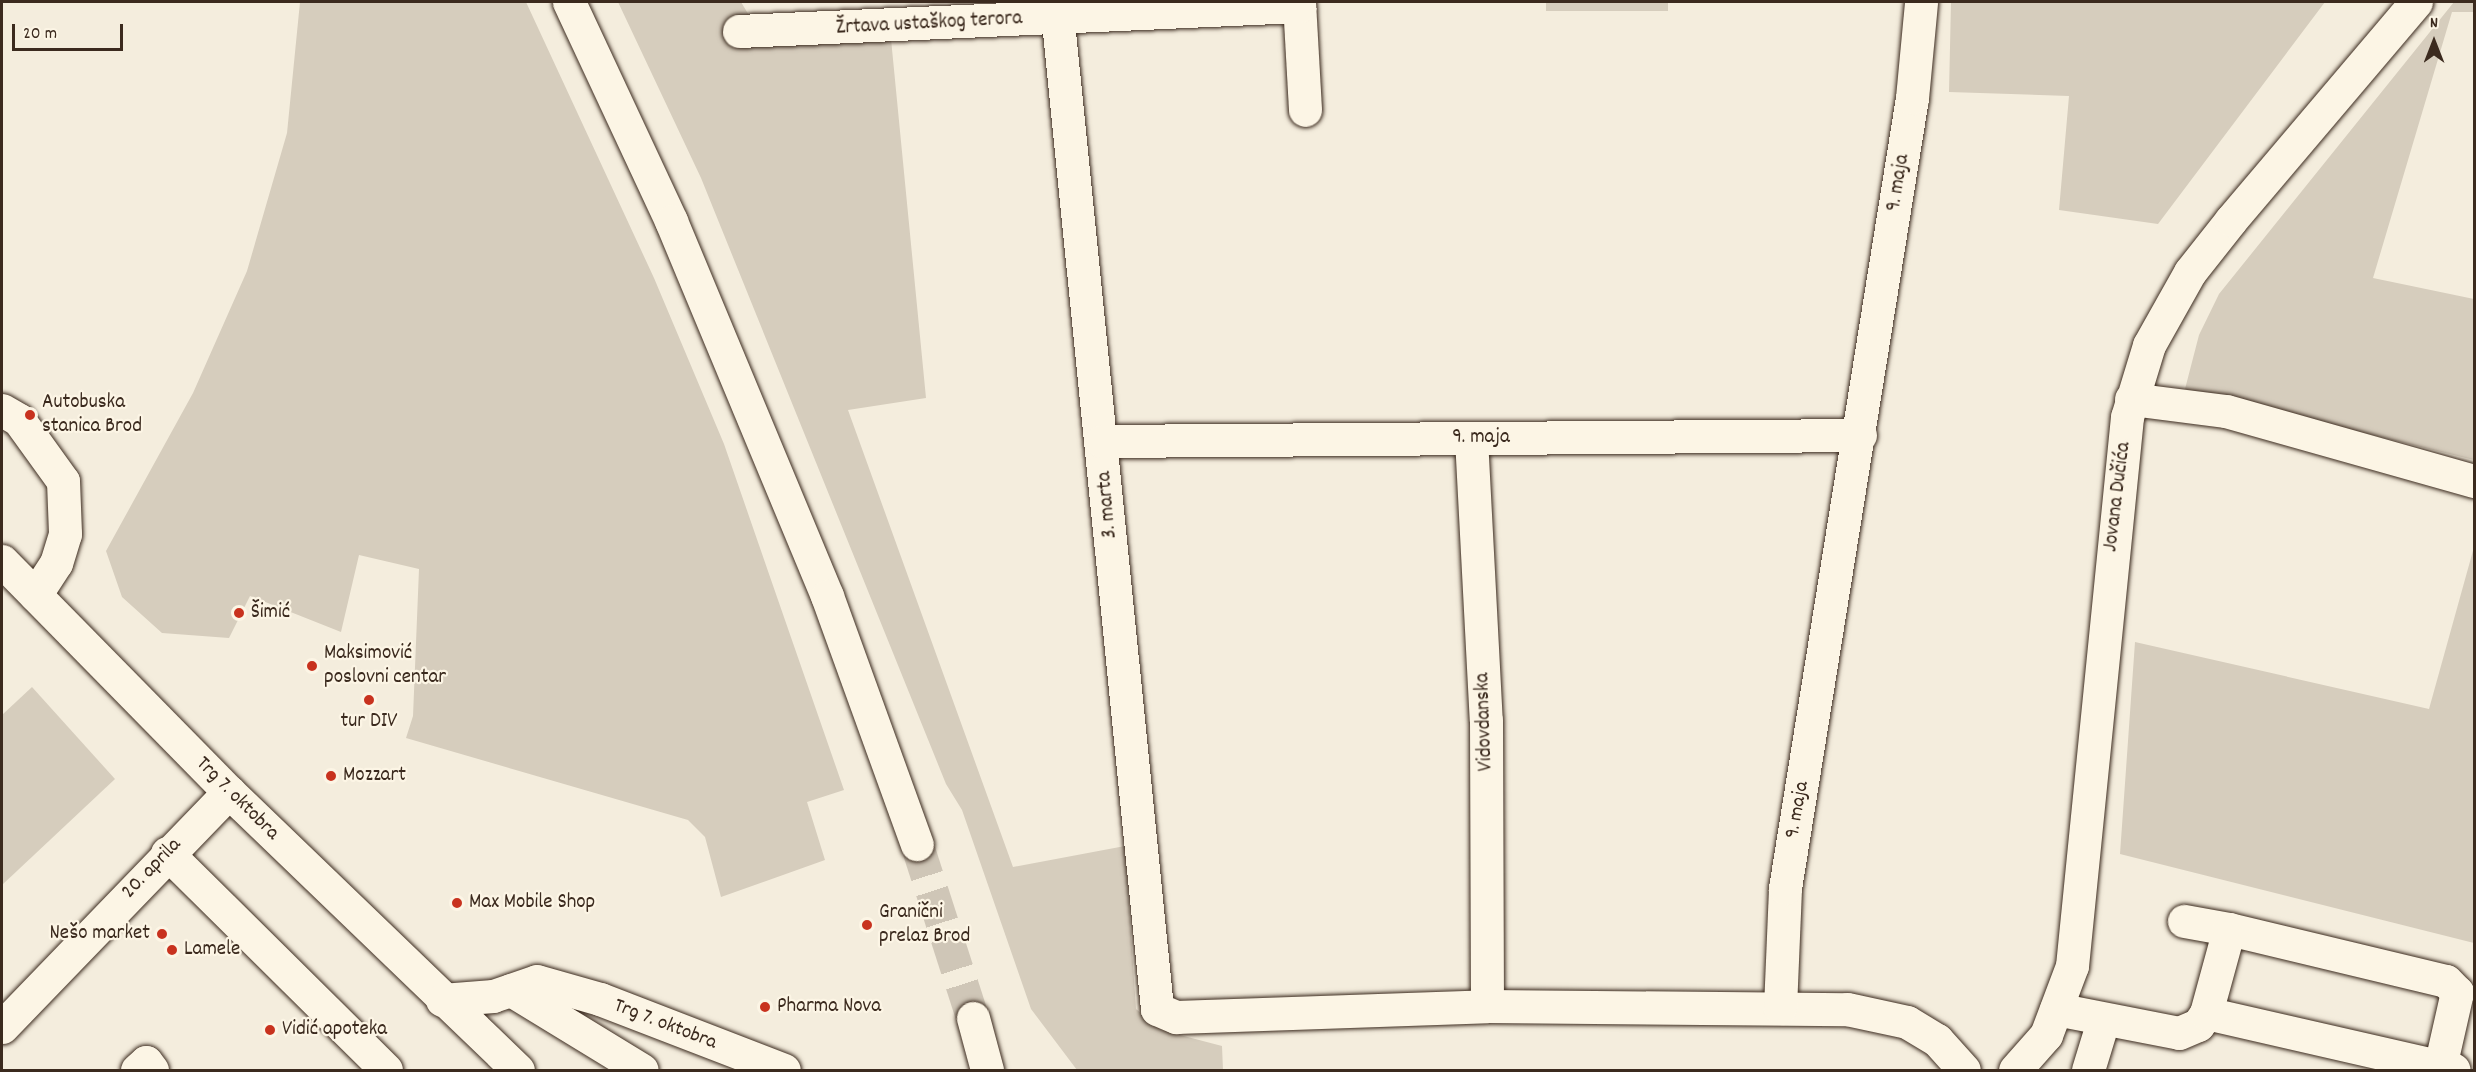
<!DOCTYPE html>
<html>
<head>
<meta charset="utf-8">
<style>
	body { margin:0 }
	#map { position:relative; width:2476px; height:1072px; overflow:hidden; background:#f4eddd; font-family:Dekko,sans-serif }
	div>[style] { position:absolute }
	.green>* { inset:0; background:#d6cdbd; transform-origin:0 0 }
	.major-tunnel>* { height:33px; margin-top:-16.5px; transform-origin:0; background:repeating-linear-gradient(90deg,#cfc6b7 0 33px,transparent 0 49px) }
	.roads { filter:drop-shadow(0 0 2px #3b2a1e) drop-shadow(0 0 2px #3b2a1e) }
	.minor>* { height:33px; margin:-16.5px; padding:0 16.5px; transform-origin:16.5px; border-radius:16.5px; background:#fcf5e5 }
	.major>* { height:33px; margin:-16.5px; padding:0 16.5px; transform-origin:16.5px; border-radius:16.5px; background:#fcf5e5 }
	.dots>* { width:16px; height:16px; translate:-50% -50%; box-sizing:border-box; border:3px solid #fcf5e5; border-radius:50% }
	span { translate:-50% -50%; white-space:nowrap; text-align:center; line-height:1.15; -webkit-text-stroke:4.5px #fcf5e5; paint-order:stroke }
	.street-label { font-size:21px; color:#3b2a1e }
	.poi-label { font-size:21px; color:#3b2a1e }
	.left { translate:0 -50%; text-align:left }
	.right { translate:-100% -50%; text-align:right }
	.frame { position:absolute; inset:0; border:3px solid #3b2a1e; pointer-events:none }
	.north { position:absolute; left:2404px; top:12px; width:60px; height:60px; -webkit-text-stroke:4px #fcf5e5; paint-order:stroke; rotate:0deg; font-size:16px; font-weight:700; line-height:24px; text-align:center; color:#3b2a1e }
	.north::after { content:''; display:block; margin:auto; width:21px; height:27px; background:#3b2a1e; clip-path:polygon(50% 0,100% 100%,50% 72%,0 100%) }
	.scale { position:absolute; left:12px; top:24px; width:111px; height:27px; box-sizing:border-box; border:3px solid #3b2a1e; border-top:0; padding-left:8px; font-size:18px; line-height:21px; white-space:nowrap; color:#3b2a1e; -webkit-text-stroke:4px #fcf5e5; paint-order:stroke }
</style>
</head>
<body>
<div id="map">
	<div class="green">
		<div style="clip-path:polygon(300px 2px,526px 2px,654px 278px,724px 444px,769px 574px,844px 790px,807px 802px,825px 860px,721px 897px,705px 837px,688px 820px,406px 738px,413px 716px,419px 569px,359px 555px,341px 632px,250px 596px,229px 638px,162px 633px,122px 597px,106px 551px,193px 393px,247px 271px,287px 133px)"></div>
		<div style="clip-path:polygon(618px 2px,741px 2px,750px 17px,888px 8px,926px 398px,848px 410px,1013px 867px,1125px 846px,1136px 1009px,1161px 1030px,1222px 1046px,1223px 1070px,1077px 1070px,1031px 1009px,962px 810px,946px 784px,701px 178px)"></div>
		<div style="left:1546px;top:2px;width:122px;height:9px"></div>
		<div style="clip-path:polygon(1951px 2px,2325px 2px,2158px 224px,2059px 210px,2069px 96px,1949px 92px)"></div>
		<div style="clip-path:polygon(2454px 2px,2474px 2px,2474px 12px,2452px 12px,2373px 278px,2474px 299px,2474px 460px,2185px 389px,2199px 335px,2219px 294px)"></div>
		<div style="clip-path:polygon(2474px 547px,2474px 943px,2120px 854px,2135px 642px,2429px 709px)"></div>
		<div style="clip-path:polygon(32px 687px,115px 779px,2px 885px,2px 715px)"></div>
	</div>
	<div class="major-tunnel">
		<div style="left:917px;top:844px;width:183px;rotate:72.2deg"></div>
	</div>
	<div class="roads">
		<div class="minor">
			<div style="left:1056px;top:2px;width:1012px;rotate:84.27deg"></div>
			<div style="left:1157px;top:1009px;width:21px;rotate:23deg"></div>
			<div style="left:1176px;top:1017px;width:311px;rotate:-2deg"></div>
			<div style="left:1487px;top:1006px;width:360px;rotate:0.5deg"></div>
			<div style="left:1847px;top:1009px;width:61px;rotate:12.2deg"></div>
			<div style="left:1907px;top:1022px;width:35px;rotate:31deg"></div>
			<div style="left:1937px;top:1040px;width:40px;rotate:48deg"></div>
			<div style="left:1299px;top:2px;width:108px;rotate:86.8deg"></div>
			<div style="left:739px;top:31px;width:561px;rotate:-2.56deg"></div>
			<div style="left:2131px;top:399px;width:96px;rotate:7.2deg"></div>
			<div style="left:2226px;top:411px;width:258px;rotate:15.8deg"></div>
			<div style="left:2px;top:410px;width:20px;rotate:30deg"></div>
			<div style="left:19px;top:420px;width:75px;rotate:54.2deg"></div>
			<div style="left:63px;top:481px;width:53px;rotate:87.8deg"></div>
			<div style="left:65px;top:534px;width:30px;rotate:107deg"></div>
			<div style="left:56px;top:563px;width:38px;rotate:123deg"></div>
			<div style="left:1471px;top:438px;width:282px;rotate:87deg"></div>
			<div style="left:1486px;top:720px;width:286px;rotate:89.8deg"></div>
			<div style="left:1102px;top:441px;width:758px;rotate:-0.45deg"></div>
			<div style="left:2px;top:561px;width:324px;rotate:45.5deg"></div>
			<div style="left:229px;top:792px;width:401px;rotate:43.9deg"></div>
			<div style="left:167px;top:853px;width:308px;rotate:44.7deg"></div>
			<div style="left:2184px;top:921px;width:46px;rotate:10.1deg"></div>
			<div style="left:511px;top:990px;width:153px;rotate:31.4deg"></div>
			<div style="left:442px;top:1000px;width:51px;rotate:-4.5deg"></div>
			<div style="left:493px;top:996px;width:46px;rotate:-18.8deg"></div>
			<div style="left:537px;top:981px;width:66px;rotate:15.9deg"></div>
			<div style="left:600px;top:999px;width:197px;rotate:21.1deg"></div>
			<div style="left:1780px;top:1008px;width:120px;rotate:-87.6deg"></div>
			<div style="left:1785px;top:888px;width:800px;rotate:-80.87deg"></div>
			<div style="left:1912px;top:98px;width:96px;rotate:-84.6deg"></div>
			<div style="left:2056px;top:1009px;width:125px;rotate:11deg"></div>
			<div style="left:2179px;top:1033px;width:21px;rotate:-23deg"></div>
			<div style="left:2198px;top:1025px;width:14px;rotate:-56deg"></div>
			<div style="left:2206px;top:1013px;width:87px;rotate:-74.7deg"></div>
			<div style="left:2229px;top:929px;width:223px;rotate:13.5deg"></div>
			<div style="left:2446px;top:981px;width:16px;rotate:45deg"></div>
			<div style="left:2457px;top:992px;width:77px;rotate:102.8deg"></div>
			<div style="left:2206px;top:1013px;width:254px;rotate:12.9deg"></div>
			<div style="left:2px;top:1027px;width:327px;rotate:-46deg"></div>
			<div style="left:137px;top:1070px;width:12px;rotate:-42deg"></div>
			<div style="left:146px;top:1062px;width:10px;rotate:53deg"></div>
			<div style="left:2015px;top:1070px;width:47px;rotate:-48.5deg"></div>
			<div style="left:2046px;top:1035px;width:74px;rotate:-69.4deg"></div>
			<div style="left:2072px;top:966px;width:552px;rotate:-84.28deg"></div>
			<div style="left:2127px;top:417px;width:75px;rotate:-73deg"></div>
			<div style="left:2149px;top:345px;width:84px;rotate:-60.7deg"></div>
			<div style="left:2190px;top:272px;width:66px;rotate:-51.7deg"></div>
			<div style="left:2231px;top:220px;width:286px;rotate:-49.7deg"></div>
			<div style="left:2088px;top:1070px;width:51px;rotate:-73deg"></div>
		</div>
		<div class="major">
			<div style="left:569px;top:2px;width:242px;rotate:65deg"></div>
			<div style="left:671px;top:221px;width:406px;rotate:67.4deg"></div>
			<div style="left:827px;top:596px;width:264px;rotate:70.1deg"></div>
			<div style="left:973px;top:1018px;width:54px;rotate:74.9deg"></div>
		</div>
	</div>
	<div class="dots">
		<div style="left:30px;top:415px;background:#c8321e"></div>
		<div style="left:239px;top:613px;background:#c8321e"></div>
		<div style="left:312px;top:666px;background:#c8321e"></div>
		<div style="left:369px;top:700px;background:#c8321e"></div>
		<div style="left:331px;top:776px;background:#c8321e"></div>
		<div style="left:457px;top:903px;background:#c8321e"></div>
		<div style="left:867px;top:925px;background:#c8321e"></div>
		<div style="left:162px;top:934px;background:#c8321e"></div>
		<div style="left:172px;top:950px;background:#c8321e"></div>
		<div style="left:765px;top:1007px;background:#c8321e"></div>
		<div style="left:270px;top:1030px;background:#c8321e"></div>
	</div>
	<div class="street-label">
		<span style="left:929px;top:24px;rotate:-3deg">Žrtava ustaškog terora</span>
		<span style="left:1899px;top:183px;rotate:-81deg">9. maja</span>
		<span style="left:1481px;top:438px">9. maja</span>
		<span style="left:2118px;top:497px;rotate:-83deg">Jovana Dučića</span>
		<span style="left:1108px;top:505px;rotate:-95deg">3. marta</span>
		<span style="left:1485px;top:722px;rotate:-92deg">Vidovdanska</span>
		<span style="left:237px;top:799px;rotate:45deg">Trg 7. oktobra</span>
		<span style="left:1798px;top:810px;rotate:-80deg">9. maja</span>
		<span style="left:152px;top:869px;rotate:-46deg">20. aprila</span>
		<span style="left:665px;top:1025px;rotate:21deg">Trg 7. oktobra</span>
	</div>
	<div class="poi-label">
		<span class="left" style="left:42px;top:415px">Autobuska<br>stanica Brod</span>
		<span class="left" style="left:251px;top:613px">Šimić</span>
		<span class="left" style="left:324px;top:666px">Maksimović<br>poslovni centar</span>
		<span style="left:369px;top:722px">tur DIV</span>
		<span class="left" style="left:343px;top:776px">Mozzart</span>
		<span class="left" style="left:469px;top:903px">Max Mobile Shop</span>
		<span class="left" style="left:879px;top:925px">Granični<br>prelaz Brod</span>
		<span class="right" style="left:150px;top:934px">Nešo market</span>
		<span class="left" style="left:184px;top:950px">Lamele</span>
		<span class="left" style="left:777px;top:1007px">Pharma Nova</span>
		<span class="left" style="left:282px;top:1030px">Vidić apoteka</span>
	</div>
	<div class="frame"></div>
	<div class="north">N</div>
	<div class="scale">20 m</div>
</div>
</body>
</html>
